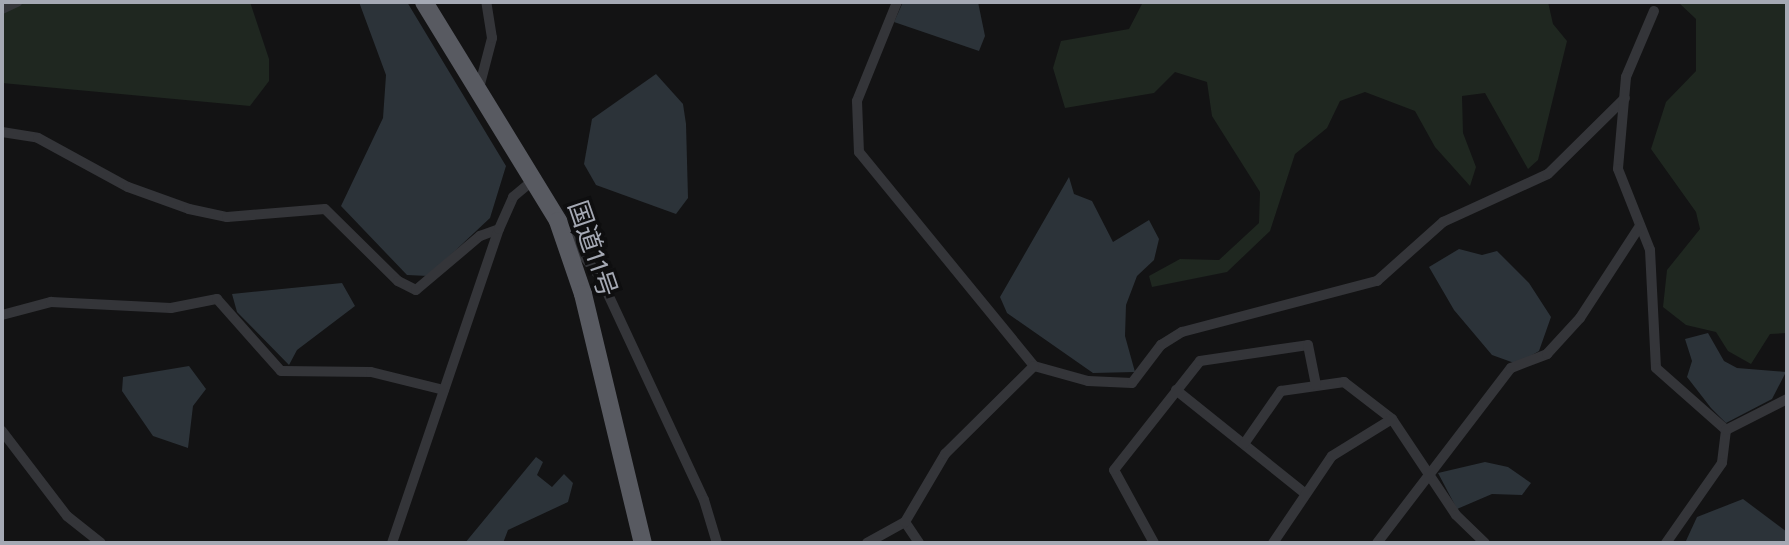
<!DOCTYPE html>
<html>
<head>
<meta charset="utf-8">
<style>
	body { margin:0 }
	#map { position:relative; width:1789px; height:545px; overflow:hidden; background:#131314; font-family:Figtree,"Noto Sans JP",sans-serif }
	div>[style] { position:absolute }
	.green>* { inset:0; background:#1f2720 }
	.water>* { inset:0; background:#2c3339 }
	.minor>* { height:10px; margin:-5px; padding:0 5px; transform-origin:5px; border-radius:5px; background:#343539 }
	.trunk>* { height:18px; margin:-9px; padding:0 9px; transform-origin:9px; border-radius:9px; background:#585a61 }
	span { translate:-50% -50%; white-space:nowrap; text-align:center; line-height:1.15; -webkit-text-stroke:7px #0e0e0f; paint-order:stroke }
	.street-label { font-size:26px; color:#a5a9b4 }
	.frame { position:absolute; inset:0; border:4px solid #a5a9b4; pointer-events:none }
</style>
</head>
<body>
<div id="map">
	<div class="green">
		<div style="clip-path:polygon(2px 2px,250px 2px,269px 59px,269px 81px,250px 106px,2px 83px)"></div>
		<div style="clip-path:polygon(1143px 2px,1548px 2px,1553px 24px,1567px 41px,1538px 160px,1528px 169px,1485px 93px,1462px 96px,1463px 133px,1476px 167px,1470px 186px,1435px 147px,1415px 111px,1365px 92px,1340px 101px,1327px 128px,1295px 154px,1270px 231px,1227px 272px,1152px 287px,1149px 276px,1180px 259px,1219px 260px,1259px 223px,1260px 192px,1212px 116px,1207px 82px,1175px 72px,1154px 93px,1065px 108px,1053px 68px,1061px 41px,1129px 29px)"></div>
		<div style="clip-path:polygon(1678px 2px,1787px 2px,1787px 333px,1770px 334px,1751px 364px,1728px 351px,1716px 332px,1686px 325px,1663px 307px,1667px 270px,1700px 229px,1696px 212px,1651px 149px,1666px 102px,1696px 71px,1696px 19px)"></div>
	</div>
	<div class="water">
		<div style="clip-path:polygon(359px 2px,407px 2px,506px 166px,490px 218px,428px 276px,407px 275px,341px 206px,383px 118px,386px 75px)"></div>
		<div style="clip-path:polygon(903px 2px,978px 2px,985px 36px,979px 51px,894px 22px)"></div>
		<div style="clip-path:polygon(656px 74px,683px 104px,686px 124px,688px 198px,676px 214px,596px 185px,584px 164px,592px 119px)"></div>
		<div style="clip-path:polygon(1069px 177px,1074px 194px,1092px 201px,1113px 242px,1149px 220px,1159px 239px,1154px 260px,1137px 276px,1126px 305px,1125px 336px,1135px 372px,1093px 373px,1007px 313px,1000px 297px)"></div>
		<div style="clip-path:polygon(1459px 249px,1482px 255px,1497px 251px,1529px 283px,1551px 317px,1539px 351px,1517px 364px,1492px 355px,1454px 310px,1429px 267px)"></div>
		<div style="clip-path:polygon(342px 283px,355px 306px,297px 350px,289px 365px,237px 312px,232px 294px)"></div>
		<div style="clip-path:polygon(1708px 333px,1724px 361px,1737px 368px,1786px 372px,1772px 399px,1726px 423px,1711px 408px,1687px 377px,1692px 361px,1685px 339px)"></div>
		<div style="clip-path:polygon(189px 366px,206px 389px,193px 406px,188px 448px,153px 436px,122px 391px,123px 377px)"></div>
		<div style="clip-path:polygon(536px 457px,543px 462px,537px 475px,552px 487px,564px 474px,573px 483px,568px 502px,508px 530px,503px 543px,465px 543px)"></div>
		<div style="clip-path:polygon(1485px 462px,1508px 467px,1531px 483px,1522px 495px,1492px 494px,1457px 509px,1438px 473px)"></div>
		<div style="clip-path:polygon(1743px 499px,1787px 532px,1787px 543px,1685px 543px,1697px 517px)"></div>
	</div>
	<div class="minor">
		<div style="left:897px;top:2px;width:107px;rotate:112deg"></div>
		<div style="left:857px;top:101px;width:51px;rotate:87.8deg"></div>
		<div style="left:859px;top:152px;width:276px;rotate:50.7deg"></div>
		<div style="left:1034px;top:366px;width:56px;rotate:15.5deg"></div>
		<div style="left:1088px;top:381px;width:44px;rotate:2.6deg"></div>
		<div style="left:1132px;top:383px;width:48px;rotate:-52.7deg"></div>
		<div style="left:1161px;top:345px;width:25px;rotate:-32deg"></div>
		<div style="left:1182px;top:332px;width:202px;rotate:-14.7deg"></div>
		<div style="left:1377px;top:281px;width:89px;rotate:-41.8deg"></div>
		<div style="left:1443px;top:222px;width:115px;rotate:-24.6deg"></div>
		<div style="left:1548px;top:174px;width:108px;rotate:-44.6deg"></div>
		<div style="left:2px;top:9px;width:17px;rotate:-25deg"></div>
		<div style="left:1654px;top:11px;width:72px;rotate:113deg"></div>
		<div style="left:1626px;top:77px;width:92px;rotate:95deg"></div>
		<div style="left:1618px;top:169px;width:87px;rotate:68.4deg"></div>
		<div style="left:1650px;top:250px;width:118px;rotate:87.1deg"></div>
		<div style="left:1656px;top:368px;width:94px;rotate:41.5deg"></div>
		<div style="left:1726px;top:430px;width:33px;rotate:97deg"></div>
		<div style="left:1722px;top:463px;width:98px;rotate:125deg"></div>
		<div style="left:479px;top:88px;width:52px;rotate:-75.4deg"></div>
		<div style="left:492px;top:38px;width:36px;rotate:-99deg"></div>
		<div style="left:2px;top:132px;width:36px;rotate:9deg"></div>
		<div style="left:38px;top:138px;width:102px;rotate:28.6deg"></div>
		<div style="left:128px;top:187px;width:65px;rotate:19.8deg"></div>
		<div style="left:189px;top:209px;width:39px;rotate:12deg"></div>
		<div style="left:227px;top:217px;width:98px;rotate:-4.7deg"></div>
		<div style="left:325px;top:209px;width:103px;rotate:44.6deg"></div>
		<div style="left:398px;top:281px;width:20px;rotate:27deg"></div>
		<div style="left:416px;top:290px;width:84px;rotate:-40.2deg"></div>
		<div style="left:480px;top:236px;width:20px;rotate:-20deg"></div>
		<div style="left:565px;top:232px;width:57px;rotate:52.1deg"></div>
		<div style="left:600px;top:277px;width:246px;rotate:65deg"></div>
		<div style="left:704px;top:500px;width:45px;rotate:73.2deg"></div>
		<div style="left:2px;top:315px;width:51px;rotate:-14.9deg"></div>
		<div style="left:51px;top:302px;width:120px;rotate:2.9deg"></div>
		<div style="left:171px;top:308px;width:47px;rotate:-11.1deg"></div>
		<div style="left:217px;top:299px;width:96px;rotate:48.4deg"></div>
		<div style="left:281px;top:371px;width:90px;rotate:0.6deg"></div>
		<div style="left:371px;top:372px;width:75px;rotate:13.9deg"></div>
		<div style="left:1176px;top:390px;width:166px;rotate:38.7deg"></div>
		<div style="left:1726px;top:430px;width:68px;rotate:-26.9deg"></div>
		<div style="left:2px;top:431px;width:107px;rotate:52.6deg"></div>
		<div style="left:67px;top:516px;width:43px;rotate:38.5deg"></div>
		<div style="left:1244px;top:444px;width:65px;rotate:-55.1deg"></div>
		<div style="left:1281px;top:391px;width:64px;rotate:-8.1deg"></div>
		<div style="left:1344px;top:382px;width:61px;rotate:37.6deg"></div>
		<div style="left:1392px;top:419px;width:115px;rotate:56.3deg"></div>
		<div style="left:1456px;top:515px;width:40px;rotate:44deg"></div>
		<div style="left:905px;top:522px;width:25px;rotate:56deg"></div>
		<div style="left:392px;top:543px;width:332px;rotate:-71.2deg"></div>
		<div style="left:499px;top:229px;width:35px;rotate:-66deg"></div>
		<div style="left:513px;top:197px;width:30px;rotate:-40deg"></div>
		<div style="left:867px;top:543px;width:43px;rotate:-28.9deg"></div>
		<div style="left:905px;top:522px;width:79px;rotate:-59.5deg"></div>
		<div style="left:945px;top:454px;width:125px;rotate:-44.7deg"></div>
		<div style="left:1154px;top:543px;width:83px;rotate:-118.7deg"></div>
		<div style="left:1114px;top:470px;width:139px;rotate:-51.7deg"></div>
		<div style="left:1200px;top:361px;width:109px;rotate:-8.4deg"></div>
		<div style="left:1308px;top:345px;width:41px;rotate:78.7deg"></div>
		<div style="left:1273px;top:543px;width:105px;rotate:-55.9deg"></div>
		<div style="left:1332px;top:456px;width:70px;rotate:-31.7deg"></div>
		<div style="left:1377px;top:543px;width:220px;rotate:-52.6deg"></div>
		<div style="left:1511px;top:368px;width:39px;rotate:-21deg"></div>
		<div style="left:1547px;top:354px;width:49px;rotate:-47.5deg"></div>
		<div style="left:1580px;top:318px;width:110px;rotate:-56.9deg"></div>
	</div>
	<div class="trunk">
		<div style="left:424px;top:2px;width:257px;rotate:58.5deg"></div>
		<div style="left:558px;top:221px;width:77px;rotate:71.1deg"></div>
		<div style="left:583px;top:294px;width:256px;rotate:76.5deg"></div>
	</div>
	<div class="street-label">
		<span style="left:592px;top:249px;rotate:71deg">国道11号</span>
	</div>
	<div class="frame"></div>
</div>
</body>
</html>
